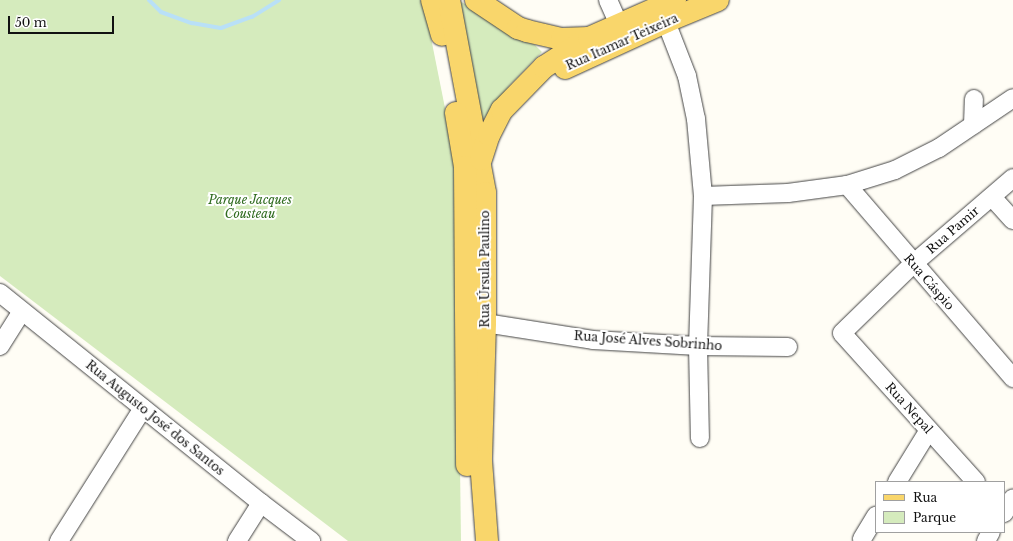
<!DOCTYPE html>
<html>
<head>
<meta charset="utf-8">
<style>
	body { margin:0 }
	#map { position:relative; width:1013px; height:541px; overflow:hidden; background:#fffdf5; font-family:"Libre Baskerville",serif }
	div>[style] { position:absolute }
	.green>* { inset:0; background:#d5ebbd }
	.stream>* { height:4px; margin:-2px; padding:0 2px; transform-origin:2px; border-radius:2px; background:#b9e0f7 }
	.roads { filter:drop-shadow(0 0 1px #444) drop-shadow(0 0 1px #444) }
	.minor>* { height:18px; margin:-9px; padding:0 9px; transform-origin:9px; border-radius:9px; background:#fff }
	.major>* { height:22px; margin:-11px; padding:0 11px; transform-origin:11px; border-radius:11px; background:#f9d66b }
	span { translate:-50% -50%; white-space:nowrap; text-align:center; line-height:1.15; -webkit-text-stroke:4px #fff; paint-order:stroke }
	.street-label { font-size:12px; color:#111 }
	.park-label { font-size:12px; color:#2f6b1f; font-style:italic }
	.legend { position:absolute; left:875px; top:481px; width:130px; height:52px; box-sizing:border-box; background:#fff; border:1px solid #a0a0a0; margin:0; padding:5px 7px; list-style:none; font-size:12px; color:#111 }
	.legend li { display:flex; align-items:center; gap:8px; height:20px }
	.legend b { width:20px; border:1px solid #a0a0a0 }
	.scale { position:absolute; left:8px; top:16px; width:106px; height:18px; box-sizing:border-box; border:2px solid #111; border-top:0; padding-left:5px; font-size:12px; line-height:14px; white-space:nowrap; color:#111; -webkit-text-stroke:3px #fff; paint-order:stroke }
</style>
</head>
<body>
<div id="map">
	<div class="green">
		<div style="clip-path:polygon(0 0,420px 0,424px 3px,456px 163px,461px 541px,348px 541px,0 276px)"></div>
		<div style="clip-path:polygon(458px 0,535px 45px,542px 52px,509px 86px,479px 125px)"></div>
	</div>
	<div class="stream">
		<div style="left:149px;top:0;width:17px;rotate:45deg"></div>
		<div style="left:161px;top:12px;width:33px;rotate:20deg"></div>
		<div style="left:192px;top:23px;width:29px;rotate:10deg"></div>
		<div style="left:221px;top:28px;width:33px;rotate:-20deg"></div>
		<div style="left:252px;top:17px;width:32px;rotate:-32deg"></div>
	</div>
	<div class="roads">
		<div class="minor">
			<div style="left:608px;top:0;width:27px;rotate:66deg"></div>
			<div style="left:661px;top:9px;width:72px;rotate:68.8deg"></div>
			<div style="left:687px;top:76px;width:44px;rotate:78.2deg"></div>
			<div style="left:696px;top:119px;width:77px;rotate:84.8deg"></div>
			<div style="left:703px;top:196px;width:150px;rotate:91.9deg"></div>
			<div style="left:698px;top:346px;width:92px;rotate:88.8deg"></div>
			<div style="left:973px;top:125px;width:26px;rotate:-88deg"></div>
			<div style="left:847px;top:185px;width:255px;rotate:49.3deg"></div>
			<div style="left:703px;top:196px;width:85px;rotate:-2deg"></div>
			<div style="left:788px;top:193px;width:60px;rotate:-7.7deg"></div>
			<div style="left:847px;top:185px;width:50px;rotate:-17.4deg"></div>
			<div style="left:895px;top:170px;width:49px;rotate:-26.6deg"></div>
			<div style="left:939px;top:148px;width:89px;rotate:-34deg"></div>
			<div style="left:992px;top:197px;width:31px;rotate:48deg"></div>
			<div style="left:0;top:293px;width:335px;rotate:38.8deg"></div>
			<div style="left:261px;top:503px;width:63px;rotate:37.2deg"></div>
			<div style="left:485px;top:323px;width:109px;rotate:8.9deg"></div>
			<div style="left:593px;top:340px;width:105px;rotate:3.3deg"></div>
			<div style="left:698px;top:346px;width:90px;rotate:0.6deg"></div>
			<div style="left:0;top:346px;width:41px;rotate:-57.8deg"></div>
			<div style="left:897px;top:482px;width:61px;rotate:-58.4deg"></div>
			<div style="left:976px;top:482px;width:200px;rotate:-132deg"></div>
			<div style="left:842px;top:333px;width:99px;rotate:-44.2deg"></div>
			<div style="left:913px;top:264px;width:132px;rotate:-40.7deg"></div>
			<div style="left:1004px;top:513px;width:17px;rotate:-59deg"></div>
			<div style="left:862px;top:539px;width:27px;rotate:-59deg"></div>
			<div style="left:59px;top:541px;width:157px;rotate:-57.7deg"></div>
			<div style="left:237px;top:541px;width:45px;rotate:-57.7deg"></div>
			<div style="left:986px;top:541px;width:10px;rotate:-61deg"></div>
		</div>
		<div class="major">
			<div style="left:432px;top:0;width:36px;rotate:74deg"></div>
			<div style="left:449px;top:0;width:196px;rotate:79.4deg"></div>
			<div style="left:485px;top:193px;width:130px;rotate:90deg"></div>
			<div style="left:485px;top:323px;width:138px;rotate:91.7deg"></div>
			<div style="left:481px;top:461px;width:80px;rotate:85.7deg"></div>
			<div style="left:476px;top:0;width:50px;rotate:33.7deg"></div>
			<div style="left:518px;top:28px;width:9px;rotate:18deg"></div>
			<div style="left:527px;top:31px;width:36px;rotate:13deg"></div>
			<div style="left:562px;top:39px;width:27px;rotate:-2deg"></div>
			<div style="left:565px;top:68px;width:112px;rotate:-24.7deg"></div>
			<div style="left:667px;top:21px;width:55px;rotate:-22.4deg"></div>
			<div style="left:456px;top:113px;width:55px;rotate:80.5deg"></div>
			<div style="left:465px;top:167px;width:298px;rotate:89.6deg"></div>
			<div style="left:481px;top:159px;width:25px;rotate:-72deg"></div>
			<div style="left:489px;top:135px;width:28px;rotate:-63deg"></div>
			<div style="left:502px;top:110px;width:60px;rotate:-45.7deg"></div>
			<div style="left:544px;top:67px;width:54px;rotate:-32.8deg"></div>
			<div style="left:589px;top:38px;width:94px;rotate:-23.8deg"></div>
		</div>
	</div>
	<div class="street-label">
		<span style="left:622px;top:42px;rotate:-24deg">Rua Itamar Teixeira</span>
		<span style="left:953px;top:230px;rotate:-41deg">Rua Pamir</span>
		<span style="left:485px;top:269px;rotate:-90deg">Rua Úrsula Paulino</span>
		<span style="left:929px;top:282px;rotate:49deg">Rua Cáspio</span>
		<span style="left:648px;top:341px;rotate:4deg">Rua José Alves Sobrinho</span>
		<span style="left:909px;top:408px;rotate:48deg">Rua Nepal</span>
		<span style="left:155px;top:418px;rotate:39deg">Rua Augusto José dos Santos</span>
	</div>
	<div class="park-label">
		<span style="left:250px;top:207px">Parque Jacques<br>Cousteau</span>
	</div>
	<ul class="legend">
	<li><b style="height:5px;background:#f9d66b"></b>Rua</li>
	<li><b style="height:11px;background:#d5ebbd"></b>Parque</li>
	</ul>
	<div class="scale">50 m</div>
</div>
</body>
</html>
